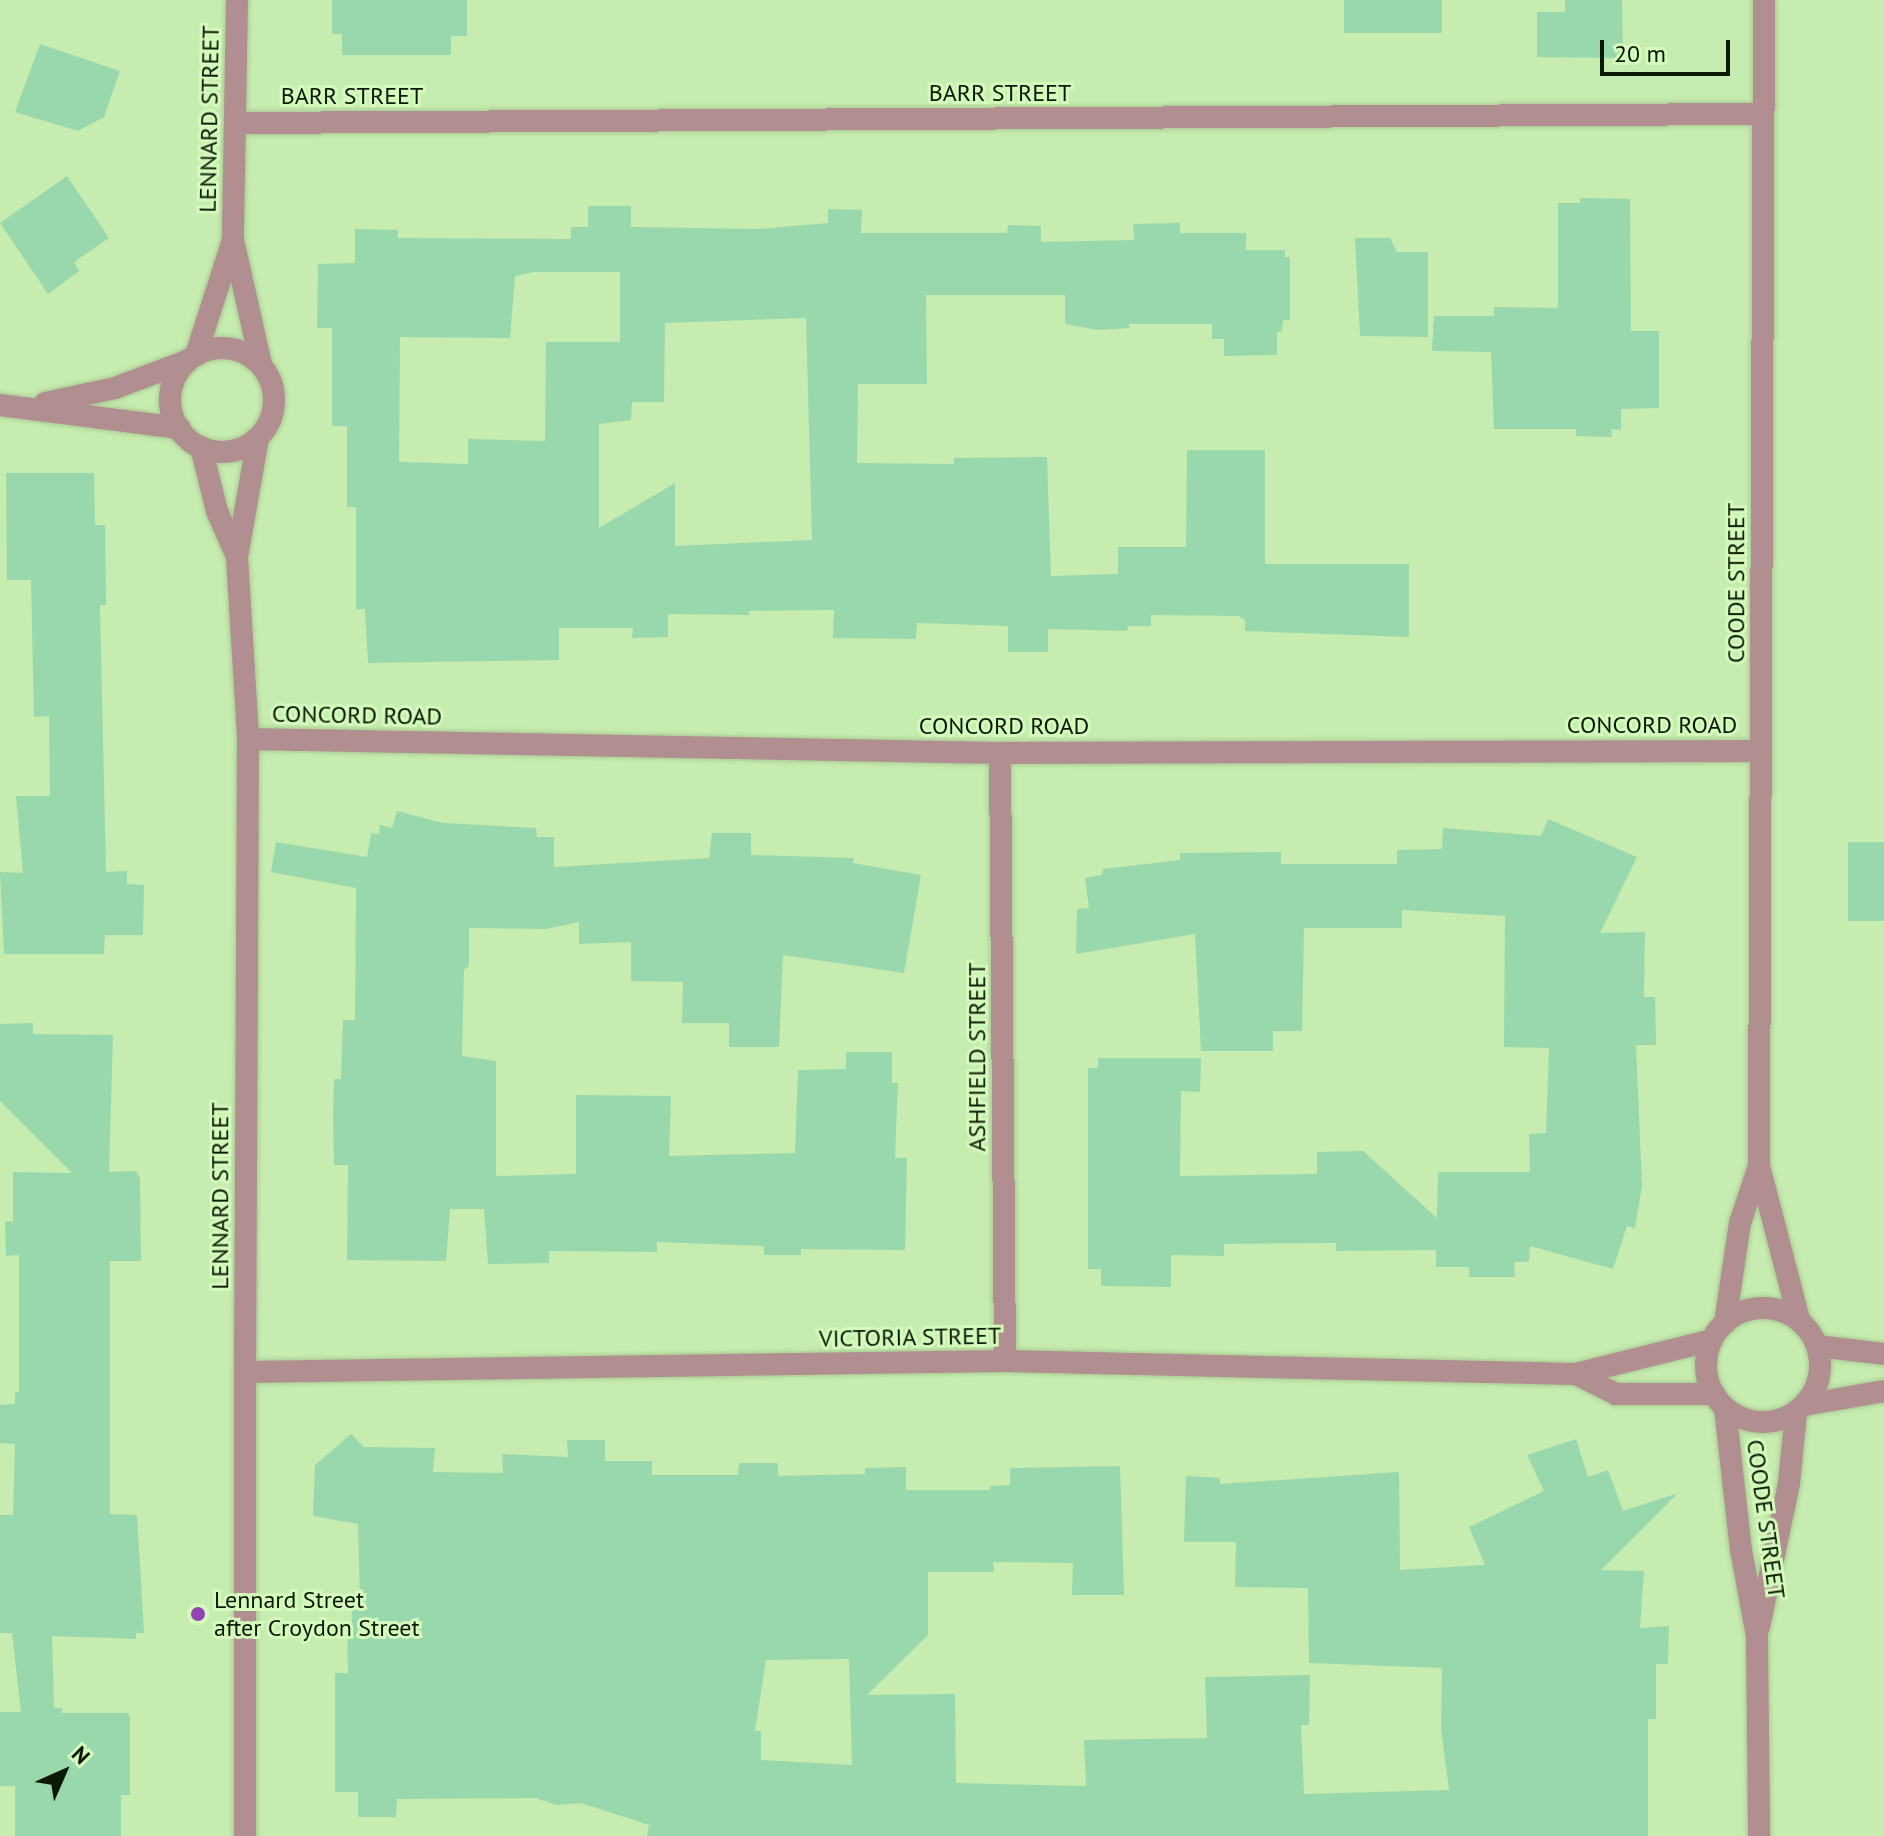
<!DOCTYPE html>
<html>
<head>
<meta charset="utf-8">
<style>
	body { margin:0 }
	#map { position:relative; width:1884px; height:1836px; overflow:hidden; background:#c7ecaf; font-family:"PT Sans",sans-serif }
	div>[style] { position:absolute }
	.building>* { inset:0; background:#98d8ac; transform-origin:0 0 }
	.roads { filter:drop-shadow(0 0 2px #a9ca94) drop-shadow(0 0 2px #a9ca94) }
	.minor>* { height:22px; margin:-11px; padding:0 11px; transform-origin:11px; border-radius:11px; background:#b18f91 }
	.tertiary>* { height:22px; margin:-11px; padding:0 11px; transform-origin:11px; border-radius:11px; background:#b18f91 }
	.tertiary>.ring { margin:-11px; padding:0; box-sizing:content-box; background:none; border:22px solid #b18f91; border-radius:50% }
	.dots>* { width:22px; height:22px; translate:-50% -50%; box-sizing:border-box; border:4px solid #d4fabc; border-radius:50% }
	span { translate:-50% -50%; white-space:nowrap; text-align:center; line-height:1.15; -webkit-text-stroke:6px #d4fabc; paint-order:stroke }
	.street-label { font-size:24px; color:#0c1904 }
	.poi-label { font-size:24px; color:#0c1904 }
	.left { translate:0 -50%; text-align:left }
	.north { position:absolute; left:24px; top:1732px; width:80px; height:80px; -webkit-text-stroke:6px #d4fabc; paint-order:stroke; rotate:45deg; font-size:22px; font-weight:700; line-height:32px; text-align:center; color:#0c1904 }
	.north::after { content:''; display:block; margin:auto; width:28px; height:36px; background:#0c1904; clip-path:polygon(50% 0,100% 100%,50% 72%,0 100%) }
	.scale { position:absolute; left:1600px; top:40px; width:130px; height:36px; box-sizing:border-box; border:4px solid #0c1904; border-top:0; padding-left:10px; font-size:24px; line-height:28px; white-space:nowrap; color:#0c1904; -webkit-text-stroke:6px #d4fabc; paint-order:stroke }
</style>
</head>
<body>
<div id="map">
	<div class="building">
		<div style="clip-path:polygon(332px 0,467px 0,467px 36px,451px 36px,451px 55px,342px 55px,342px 34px,332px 34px)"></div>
		<div style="left:1344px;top:0;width:98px;height:33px"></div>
		<div style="clip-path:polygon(1565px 0,1622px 0,1623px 58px,1537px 57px,1537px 12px,1565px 12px)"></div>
		<div style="clip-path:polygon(40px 44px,120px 71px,104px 117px,78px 131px,15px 112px)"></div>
		<div style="clip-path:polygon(67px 176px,109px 238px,74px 262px,79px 271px,48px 294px,0 223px)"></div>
		<div style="clip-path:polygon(1580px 198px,1630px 199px,1631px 331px,1659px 331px,1659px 408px,1621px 409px,1621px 430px,1611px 429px,1612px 437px,1576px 436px,1576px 429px,1494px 429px,1491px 352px,1432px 351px,1434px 316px,1494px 316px,1494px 307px,1558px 308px,1558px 203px,1580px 203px)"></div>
		<div style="clip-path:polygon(evenodd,588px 206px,631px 206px,631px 227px,760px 229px,828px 223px,828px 209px,862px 210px,861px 233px,1007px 233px,1008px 225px,1041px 226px,1041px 242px,1134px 240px,1133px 224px,1180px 223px,1180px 233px,1246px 233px,1246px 250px,1285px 250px,1285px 257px,1290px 257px,1290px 320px,1283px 320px,1282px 332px,1277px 332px,1277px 355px,1224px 356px,1224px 339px,1212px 339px,1212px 324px,1129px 324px,1130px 328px,1097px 330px,1065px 324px,1065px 295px,926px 295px,927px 384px,858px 384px,857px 463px,954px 464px,954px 458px,1047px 457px,1051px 576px,1118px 574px,1118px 547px,1186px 547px,1187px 450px,1265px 450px,1265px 564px,1409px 564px,1409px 637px,1245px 631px,1245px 620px,1238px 616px,1151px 615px,1151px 626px,1128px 626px,1127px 631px,1048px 629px,1048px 652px,1008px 652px,1008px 626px,917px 623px,916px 639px,833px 638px,834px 610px,749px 611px,749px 615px,668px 614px,668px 637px,632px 638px,633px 628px,559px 628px,559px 660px,368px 663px,365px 609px,356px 609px,356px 507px,347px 507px,347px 426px,332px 426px,332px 328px,317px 328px,318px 264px,355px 263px,355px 229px,398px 230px,398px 238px,571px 239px,571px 227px,588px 227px,588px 206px,534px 272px,620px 272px,620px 342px,546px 342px,545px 441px,468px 439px,468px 464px,399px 462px,400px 337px,510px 338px,515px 276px,534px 272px,588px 206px,806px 318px,812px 540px,675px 546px,675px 483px,599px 528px,599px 424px,631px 420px,632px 402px,664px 402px,665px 323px,806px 318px)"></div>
		<div style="clip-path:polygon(1355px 238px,1390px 238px,1397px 252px,1428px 252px,1428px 337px,1360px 336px)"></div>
		<div style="clip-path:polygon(6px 473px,94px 473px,95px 525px,105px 525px,106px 605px,100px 605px,106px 872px,127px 871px,127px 884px,144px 885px,143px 935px,105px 935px,104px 954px,4px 954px,0 872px,23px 873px,16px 796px,50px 796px,49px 716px,34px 717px,31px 580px,7px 580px)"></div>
		<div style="clip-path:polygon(397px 811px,443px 823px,536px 828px,537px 837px,554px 837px,554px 867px,709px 858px,712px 833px,751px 833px,751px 855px,854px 858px,853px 863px,921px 875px,904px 973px,783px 955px,779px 1047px,729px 1047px,729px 1023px,682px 1023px,683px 982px,631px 981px,631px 942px,579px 944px,579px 922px,546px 929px,469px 928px,469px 966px,464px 970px,462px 1056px,496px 1061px,496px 1176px,576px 1174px,576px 1095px,671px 1096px,669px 1156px,795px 1153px,798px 1070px,846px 1069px,846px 1052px,892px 1052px,892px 1083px,898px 1083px,895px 1158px,907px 1158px,905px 1250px,801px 1249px,801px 1255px,764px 1255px,764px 1246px,657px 1242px,657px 1252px,549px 1251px,549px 1263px,488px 1264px,484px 1209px,450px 1209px,446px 1261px,347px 1260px,348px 1165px,334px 1165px,333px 1117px,334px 1079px,341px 1079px,343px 1020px,355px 1020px,356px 888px,271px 872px,276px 842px,367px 857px,371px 833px,379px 834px,380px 825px,392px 828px)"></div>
		<div style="clip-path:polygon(1548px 819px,1637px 857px,1600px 933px,1645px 932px,1644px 997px,1655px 997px,1656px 1045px,1636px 1045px,1642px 1186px,1635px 1228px,1627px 1226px,1613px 1269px,1530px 1246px,1529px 1262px,1514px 1262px,1515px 1277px,1469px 1277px,1469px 1267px,1436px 1267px,1436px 1250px,1336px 1251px,1336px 1243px,1224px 1244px,1224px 1256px,1171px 1255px,1171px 1287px,1101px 1286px,1101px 1269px,1088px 1269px,1088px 1068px,1098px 1068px,1098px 1058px,1201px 1058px,1200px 1092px,1181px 1091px,1180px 1176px,1317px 1174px,1317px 1152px,1363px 1151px,1437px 1218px,1438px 1172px,1530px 1172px,1529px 1134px,1546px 1133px,1549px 1048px,1504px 1047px,1505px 916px,1402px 910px,1402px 928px,1304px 928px,1302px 1031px,1273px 1031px,1273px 1051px,1201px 1051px,1195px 934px,1076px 954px,1077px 909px,1089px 908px,1085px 878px,1102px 875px,1103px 869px,1180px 860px,1180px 853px,1281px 852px,1281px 864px,1397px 864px,1397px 850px,1442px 849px,1443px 828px,1541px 836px)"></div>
		<div style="left:1848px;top:842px;width:36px;height:79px"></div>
		<div style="clip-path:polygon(33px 1023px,33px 1034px,113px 1035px,109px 1172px,136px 1171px,140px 1178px,141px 1261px,110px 1261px,110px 1514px,137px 1515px,144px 1633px,136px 1633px,136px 1639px,52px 1636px,54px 1708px,62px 1708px,62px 1713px,128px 1713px,130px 1718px,130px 1795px,121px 1795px,121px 1836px,15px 1836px,15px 1786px,0 1786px,0 1712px,21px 1712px,12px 1633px,0 1633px,0 1515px,13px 1515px,15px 1444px,0 1443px,0 1405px,15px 1404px,15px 1392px,19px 1392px,19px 1255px,6px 1256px,5px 1221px,13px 1222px,13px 1172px,72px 1173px,0 1101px,0 1024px)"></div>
		<div style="clip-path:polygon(evenodd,351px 1434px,364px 1447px,435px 1448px,433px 1472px,503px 1473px,502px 1454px,568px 1457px,567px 1440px,605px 1440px,605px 1461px,652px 1461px,652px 1475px,738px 1475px,739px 1463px,778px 1463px,778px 1476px,865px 1474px,865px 1468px,906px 1467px,906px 1490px,990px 1490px,990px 1486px,1010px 1485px,1010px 1468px,1120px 1466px,1124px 1595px,1072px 1595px,1073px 1563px,993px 1562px,994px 1572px,928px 1572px,928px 1635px,867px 1695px,955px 1694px,956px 1783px,1086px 1786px,1084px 1740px,1207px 1738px,1205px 1677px,1310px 1675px,1309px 1725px,1301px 1725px,1304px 1794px,1449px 1790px,1441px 1729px,1442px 1668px,1309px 1663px,1308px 1588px,1235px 1587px,1236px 1542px,1184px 1542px,1186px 1476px,1220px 1478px,1220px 1484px,1399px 1472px,1400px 1570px,1485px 1565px,1469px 1527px,1544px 1491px,1527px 1455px,1576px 1439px,1588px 1477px,1608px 1470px,1623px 1511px,1678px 1493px,1601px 1570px,1644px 1571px,1640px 1628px,1669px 1626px,1668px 1664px,1656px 1664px,1656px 1719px,1648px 1719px,1648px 1836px,647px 1836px,649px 1825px,581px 1803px,556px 1805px,536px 1798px,397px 1799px,396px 1817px,358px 1817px,358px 1792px,335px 1792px,335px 1673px,348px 1673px,347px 1623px,352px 1623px,351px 1598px,360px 1599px,358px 1524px,313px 1516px,315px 1465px,351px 1434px,849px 1659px,852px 1765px,761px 1760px,761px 1731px,755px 1731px,766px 1660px,849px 1659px)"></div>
	</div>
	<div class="roads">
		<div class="minor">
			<div style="left:237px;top:0;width:240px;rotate:91deg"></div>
			<div style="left:233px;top:240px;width:127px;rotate:77.3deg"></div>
			<div style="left:1764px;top:0;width:1166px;rotate:90.25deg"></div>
			<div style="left:1759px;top:1166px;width:159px;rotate:75.4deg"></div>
			<div style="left:237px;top:123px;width:1526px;rotate:-0.34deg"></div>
			<div style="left:196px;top:355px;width:121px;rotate:-72.2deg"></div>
			<div style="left:248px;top:739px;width:752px;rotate:1.07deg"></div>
			<div style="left:1000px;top:753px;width:761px;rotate:-0.15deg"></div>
			<div style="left:1000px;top:753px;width:608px;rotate:89.53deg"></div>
			<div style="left:1725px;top:1323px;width:101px;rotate:-81.5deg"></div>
			<div style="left:1740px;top:1223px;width:60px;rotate:-71.6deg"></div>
			<div style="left:245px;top:1836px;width:464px;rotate:-90deg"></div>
		</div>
		<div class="tertiary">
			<div class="ring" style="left:170px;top:348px;width:82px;height:82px"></div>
			<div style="left:45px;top:403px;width:72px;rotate:-12.1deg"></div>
			<div style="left:115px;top:388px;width:77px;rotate:-20.6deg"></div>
			<div style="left:0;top:405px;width:181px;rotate:7.3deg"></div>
			<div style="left:258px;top:438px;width:121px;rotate:100deg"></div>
			<div style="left:237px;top:557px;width:182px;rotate:86.5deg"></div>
			<div style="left:248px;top:739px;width:633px;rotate:90.27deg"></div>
			<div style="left:245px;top:1372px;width:760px;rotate:-0.83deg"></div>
			<div style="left:1005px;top:1361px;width:571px;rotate:1.3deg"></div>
			<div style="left:1576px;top:1374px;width:140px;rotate:-14deg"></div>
			<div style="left:201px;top:447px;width:66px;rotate:76deg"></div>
			<div style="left:217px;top:511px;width:50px;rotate:66.5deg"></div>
			<div class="ring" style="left:1706px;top:1308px;width:92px;height:92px"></div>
			<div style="left:1817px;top:1346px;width:67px;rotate:6.8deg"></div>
			<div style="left:1576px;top:1374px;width:45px;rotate:26.6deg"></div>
			<div style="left:1616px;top:1394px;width:98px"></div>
			<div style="left:1804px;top:1405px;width:81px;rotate:-9.9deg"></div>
			<div style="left:1725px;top:1408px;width:143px;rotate:83.6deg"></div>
			<div style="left:1741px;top:1550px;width:87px;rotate:79.5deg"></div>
			<div style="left:1757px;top:1636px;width:200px;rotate:89.4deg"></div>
			<div style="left:1759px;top:1627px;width:147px;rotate:-78.2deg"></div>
			<div style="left:1789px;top:1483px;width:70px;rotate:-84.3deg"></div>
		</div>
	</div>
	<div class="dots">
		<div style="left:198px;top:1614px;background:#9244b5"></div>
	</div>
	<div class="street-label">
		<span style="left:1000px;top:93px">BARR STREET</span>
		<span style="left:352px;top:96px">BARR STREET</span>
		<span style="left:209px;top:119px;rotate:-89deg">LENNARD STREET</span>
		<span style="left:1736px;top:583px;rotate:-90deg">COODE STREET</span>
		<span style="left:357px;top:715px;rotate:1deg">CONCORD ROAD</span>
		<span style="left:1652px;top:725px">CONCORD ROAD</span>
		<span style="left:1004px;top:726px">CONCORD ROAD</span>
		<span style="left:977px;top:1057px;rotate:-90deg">ASHFIELD STREET</span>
		<span style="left:220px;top:1196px;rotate:-90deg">LENNARD STREET</span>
		<span style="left:910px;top:1337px;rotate:-1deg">VICTORIA STREET</span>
		<span style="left:1766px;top:1519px;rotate:82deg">COODE STREET</span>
	</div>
	<div class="poi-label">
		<span class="left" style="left:214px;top:1614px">Lennard Street<br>after Croydon Street</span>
	</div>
	<div class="north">N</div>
	<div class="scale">20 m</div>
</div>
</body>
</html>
